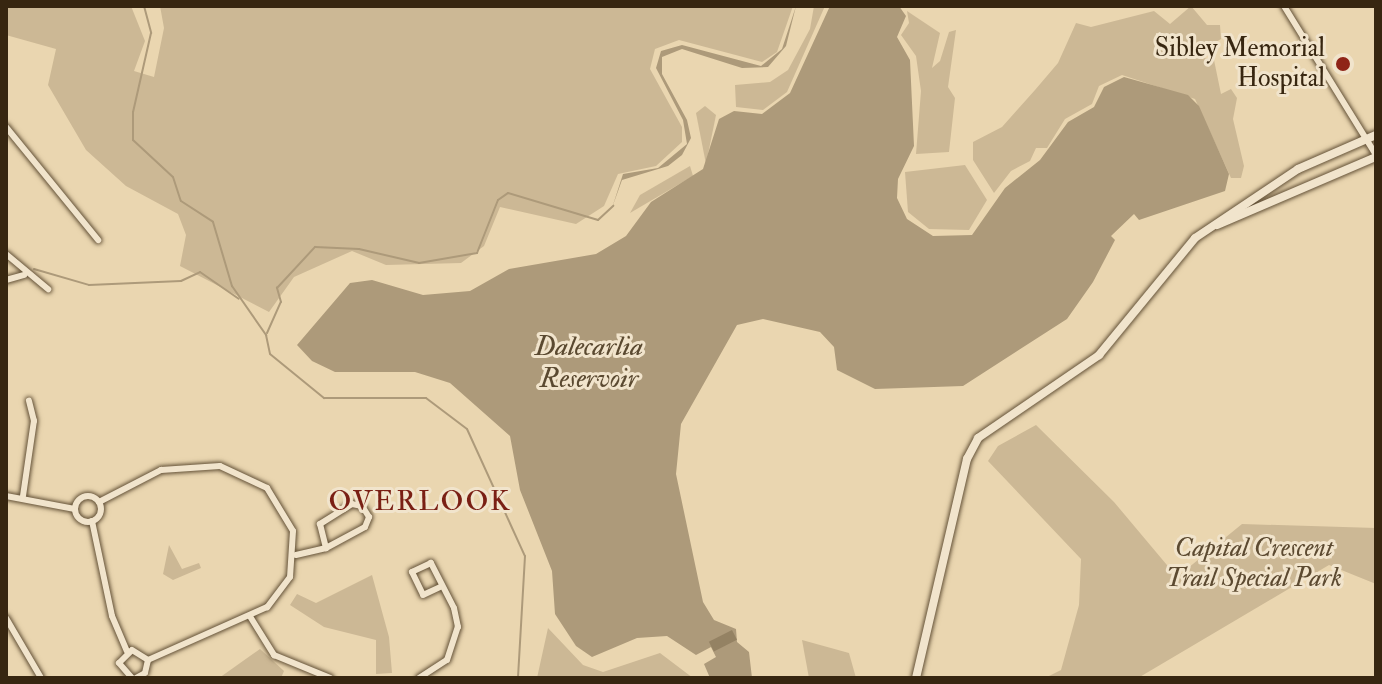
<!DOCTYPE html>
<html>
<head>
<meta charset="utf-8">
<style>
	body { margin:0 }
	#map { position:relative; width:1382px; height:684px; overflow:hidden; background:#ead6b0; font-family:"IM FELL Double Pica",serif }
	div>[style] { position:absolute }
	.green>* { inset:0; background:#ccb895 }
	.water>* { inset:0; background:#ad9a7a }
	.stream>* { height:2px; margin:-1px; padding:0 1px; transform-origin:1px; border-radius:1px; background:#ad9a7a }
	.building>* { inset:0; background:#948263; transform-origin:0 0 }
	.roads { filter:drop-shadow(0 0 2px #645238) drop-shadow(0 0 2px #645238) }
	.street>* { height:6px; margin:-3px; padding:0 3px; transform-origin:3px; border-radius:3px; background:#f1e4cc }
	.street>.ring { margin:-3px; padding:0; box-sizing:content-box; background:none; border:6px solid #f1e4cc; border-radius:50% }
	.secondary>* { height:8px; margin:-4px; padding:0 4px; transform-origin:4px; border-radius:4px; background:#f1e4cc }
	.dots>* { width:22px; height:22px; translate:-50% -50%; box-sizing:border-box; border:4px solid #f1e4cc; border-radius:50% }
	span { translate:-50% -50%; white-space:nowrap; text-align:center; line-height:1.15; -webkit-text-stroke:6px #f1e4cc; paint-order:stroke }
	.poi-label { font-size:26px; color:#372610 }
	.right { translate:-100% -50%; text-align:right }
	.park-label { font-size:26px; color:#5c4a31; font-style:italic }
	.water-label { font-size:28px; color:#5a4930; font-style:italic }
	.neighbourhood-label { font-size:28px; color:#7a1f14; letter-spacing:2px }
	.frame { position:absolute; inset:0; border:8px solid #372610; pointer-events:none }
</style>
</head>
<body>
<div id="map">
	<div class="green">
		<div style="clip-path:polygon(6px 6px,131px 6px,145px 41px,134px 71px,154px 77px,164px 28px,160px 6px,793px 6px,777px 52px,762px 62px,679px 40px,655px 49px,650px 69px,682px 127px,682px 142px,656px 166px,618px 174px,604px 206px,576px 224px,500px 207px,484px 246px,461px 263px,386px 265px,352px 251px,294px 277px,269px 312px,180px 266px,186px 235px,178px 214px,126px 186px,86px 150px,48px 85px,56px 49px,6px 35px)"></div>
		<div style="clip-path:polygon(814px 6px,825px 6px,787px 92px,763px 110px,736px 107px,735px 85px,770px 82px,788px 70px,810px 29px)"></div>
		<div style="clip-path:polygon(1191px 6px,1207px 25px,1220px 25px,1221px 39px,1193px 56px,1214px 60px,1221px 94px,1231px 89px,1237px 98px,1233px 119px,1244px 166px,1241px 178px,1231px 178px,1195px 99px,1122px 75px,1099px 86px,1092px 104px,1065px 119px,1047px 148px,1036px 148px,1030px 161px,1011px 171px,994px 193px,973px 160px,973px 142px,1002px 127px,1035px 90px,1058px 63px,1076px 23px,1091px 27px,1154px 11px,1170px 24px)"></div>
		<div style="clip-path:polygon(907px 11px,940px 33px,932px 68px,940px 61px,949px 32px,956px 30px,948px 87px,955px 98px,949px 152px,916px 154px,921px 91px,916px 56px,901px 35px,909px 23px)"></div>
		<div style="clip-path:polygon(705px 106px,716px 115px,706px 164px,696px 113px)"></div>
		<div style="clip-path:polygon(965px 165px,987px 200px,969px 230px,929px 229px,908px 212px,905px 172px)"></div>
		<div style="clip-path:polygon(690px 166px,693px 176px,630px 213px,640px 195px)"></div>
		<div style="clip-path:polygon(1036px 425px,1114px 502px,1177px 577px,1242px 524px,1376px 528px,1376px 584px,1329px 565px,1138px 678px,1045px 678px,1061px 670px,1079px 605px,1081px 559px,988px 461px,998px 446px)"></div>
		<div style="clip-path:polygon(169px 545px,182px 569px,199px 563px,201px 568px,173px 580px,163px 574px)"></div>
		<div style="clip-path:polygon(372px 575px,389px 637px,392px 673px,376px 674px,376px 640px,324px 627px,290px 605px,297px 594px,316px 603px)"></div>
		<div style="clip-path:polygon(548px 628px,583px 665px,603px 672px,660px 653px,693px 678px,537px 678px)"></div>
		<div style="clip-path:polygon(802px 640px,849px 653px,856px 678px,809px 678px)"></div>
		<div style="clip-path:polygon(260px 649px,284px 671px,281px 678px,219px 678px)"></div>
	</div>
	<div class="water">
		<div style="clip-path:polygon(796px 6px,786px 46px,768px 67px,742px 68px,682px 49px,662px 57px,662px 74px,687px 120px,691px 138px,682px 155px,668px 166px,622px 180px,612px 208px,623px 174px,658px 168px,687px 144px,683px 120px,656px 68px,661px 51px,682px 45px,761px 66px,782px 49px)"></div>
		<div style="clip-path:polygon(830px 6px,899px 6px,906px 16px,897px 37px,910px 60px,914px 146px,898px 179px,897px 198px,907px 219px,933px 236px,972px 235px,1005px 188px,1040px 160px,1068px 122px,1094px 107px,1104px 87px,1124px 77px,1188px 95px,1199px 106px,1229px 174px,1225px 191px,1139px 220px,1134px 214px,1111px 236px,1115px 240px,1093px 282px,1067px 319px,963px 386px,875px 389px,837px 370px,834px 347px,820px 332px,763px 319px,737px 325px,681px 424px,676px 474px,703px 602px,714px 620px,736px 629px,737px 642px,749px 652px,752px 678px,710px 678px,704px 664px,716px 657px,711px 647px,696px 655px,667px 636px,637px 638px,592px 657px,576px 646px,555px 614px,552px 571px,520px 490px,510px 436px,450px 383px,415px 372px,335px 372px,312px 361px,297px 345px,350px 283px,372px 280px,423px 295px,470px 291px,509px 269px,596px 254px,626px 236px,651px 202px,703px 169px,719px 119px,734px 111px,762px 114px,790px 93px)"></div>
	</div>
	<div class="stream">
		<div style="left:144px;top:6px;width:28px;rotate:75deg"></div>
		<div style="left:151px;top:33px;width:81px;rotate:102.8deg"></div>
		<div style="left:133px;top:112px;width:28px;rotate:90deg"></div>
		<div style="left:133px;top:140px;width:54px;rotate:42.8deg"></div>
		<div style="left:173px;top:177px;width:25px;rotate:72deg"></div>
		<div style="left:181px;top:201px;width:38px;rotate:33deg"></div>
		<div style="left:213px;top:222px;width:67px;rotate:73.5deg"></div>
		<div style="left:232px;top:286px;width:60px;rotate:55.2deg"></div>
		<div style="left:266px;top:335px;width:19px;rotate:78deg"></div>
		<div style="left:270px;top:354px;width:70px;rotate:39.2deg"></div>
		<div style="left:324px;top:398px;width:102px"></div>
		<div style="left:426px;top:398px;width:51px;rotate:37.1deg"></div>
		<div style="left:467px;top:429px;width:140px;rotate:65.5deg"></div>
		<div style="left:525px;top:556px;width:122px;rotate:93.3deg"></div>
		<div style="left:34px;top:269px;width:57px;rotate:16.2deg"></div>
		<div style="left:89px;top:285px;width:92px;rotate:-2.5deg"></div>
		<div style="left:181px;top:281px;width:21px;rotate:-25deg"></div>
		<div style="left:200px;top:272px;width:47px;rotate:34.7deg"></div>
		<div style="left:267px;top:333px;width:34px;rotate:-66deg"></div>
		<div style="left:281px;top:302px;width:15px;rotate:-106deg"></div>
		<div style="left:277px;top:288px;width:56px;rotate:-47.2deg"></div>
		<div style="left:315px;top:247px;width:44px;rotate:2.6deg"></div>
		<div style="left:359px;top:249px;width:62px;rotate:13.1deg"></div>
		<div style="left:419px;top:263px;width:59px;rotate:-9.8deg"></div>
		<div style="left:477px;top:253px;width:57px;rotate:-68.4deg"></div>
		<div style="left:498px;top:200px;width:12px;rotate:-35deg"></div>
		<div style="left:508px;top:193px;width:94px;rotate:16.7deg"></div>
		<div style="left:598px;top:220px;width:21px;rotate:-43deg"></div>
	</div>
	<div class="building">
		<div style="left:732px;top:630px;width:11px;height:26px;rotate:63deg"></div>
	</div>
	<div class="roads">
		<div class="street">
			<div style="left:1284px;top:6px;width:175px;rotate:58.3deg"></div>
			<div style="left:6px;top:127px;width:146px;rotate:50.8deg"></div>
			<div style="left:6px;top:254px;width:55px;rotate:39.8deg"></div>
			<div style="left:6px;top:280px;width:19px;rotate:-16deg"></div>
			<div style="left:6px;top:496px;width:70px;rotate:10.7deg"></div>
			<div style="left:23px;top:496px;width:76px;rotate:-81.7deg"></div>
			<div style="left:34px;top:421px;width:21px;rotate:-104deg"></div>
			<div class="ring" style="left:75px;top:496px;width:20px;height:20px"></div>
			<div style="left:99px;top:502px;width:70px;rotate:-27.3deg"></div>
			<div style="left:161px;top:470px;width:59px;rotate:-3.9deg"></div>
			<div style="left:220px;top:466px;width:52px;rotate:25.1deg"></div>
			<div style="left:267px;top:488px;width:50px;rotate:58.8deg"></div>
			<div style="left:293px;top:531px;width:46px;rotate:93.7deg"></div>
			<div style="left:290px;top:577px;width:38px;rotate:127deg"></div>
			<div style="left:267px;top:607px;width:130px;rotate:156deg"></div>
			<div style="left:92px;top:521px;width:97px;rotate:78.1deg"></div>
			<div style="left:112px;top:616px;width:38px;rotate:67deg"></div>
			<div style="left:296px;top:555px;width:31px;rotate:-13deg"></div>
			<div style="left:326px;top:548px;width:44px;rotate:-28.3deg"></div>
			<div style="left:365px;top:527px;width:11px;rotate:-68deg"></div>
			<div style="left:369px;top:517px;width:13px;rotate:-122deg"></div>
			<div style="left:362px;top:506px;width:10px;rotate:-169deg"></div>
			<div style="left:352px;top:504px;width:38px;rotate:148deg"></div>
			<div style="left:320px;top:524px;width:25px;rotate:76deg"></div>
			<div style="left:6px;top:618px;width:69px;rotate:59.7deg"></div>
			<div style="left:251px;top:618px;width:44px;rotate:58.1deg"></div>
			<div style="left:274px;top:655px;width:61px;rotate:22.3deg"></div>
			<div style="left:132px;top:678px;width:20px;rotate:-131deg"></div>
			<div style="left:119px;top:663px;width:18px;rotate:-45deg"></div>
			<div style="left:132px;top:650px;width:19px;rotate:32deg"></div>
			<div style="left:148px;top:660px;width:13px;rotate:103deg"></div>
			<div style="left:145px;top:673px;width:10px;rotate:151deg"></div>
			<div style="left:419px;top:678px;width:33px;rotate:-33deg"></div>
			<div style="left:447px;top:660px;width:35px;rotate:-72deg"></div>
			<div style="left:458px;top:627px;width:19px;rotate:-102deg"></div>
			<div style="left:454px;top:608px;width:51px;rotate:-117.1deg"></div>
			<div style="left:431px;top:563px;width:21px;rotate:155deg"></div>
			<div style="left:412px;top:572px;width:25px;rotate:64deg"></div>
			<div style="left:423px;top:595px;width:21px;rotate:-25deg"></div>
		</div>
		<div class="secondary">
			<div style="left:1217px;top:225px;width:173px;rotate:-23.2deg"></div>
			<div style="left:916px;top:678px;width:225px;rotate:-76.9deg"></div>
			<div style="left:967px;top:459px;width:24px;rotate:-62deg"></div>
			<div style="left:978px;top:438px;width:147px;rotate:-34.4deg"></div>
			<div style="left:1099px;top:355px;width:151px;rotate:-50.6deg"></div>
			<div style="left:1195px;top:238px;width:124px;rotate:-33.8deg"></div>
			<div style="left:1298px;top:169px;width:85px;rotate:-23.6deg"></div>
		</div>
	</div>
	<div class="dots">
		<div style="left:1343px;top:64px;background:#8f2418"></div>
	</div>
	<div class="poi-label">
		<span class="right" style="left:1325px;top:64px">Sibley Memorial<br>Hospital</span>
	</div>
	<div class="park-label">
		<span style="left:1254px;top:564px">Capital Crescent<br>Trail Special Park</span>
	</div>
	<div class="water-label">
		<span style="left:589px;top:363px">Dalecarlia<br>Reservoir</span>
	</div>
	<div class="neighbourhood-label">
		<span style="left:420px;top:502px">OVERLOOK</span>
	</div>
	<div class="frame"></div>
</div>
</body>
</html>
